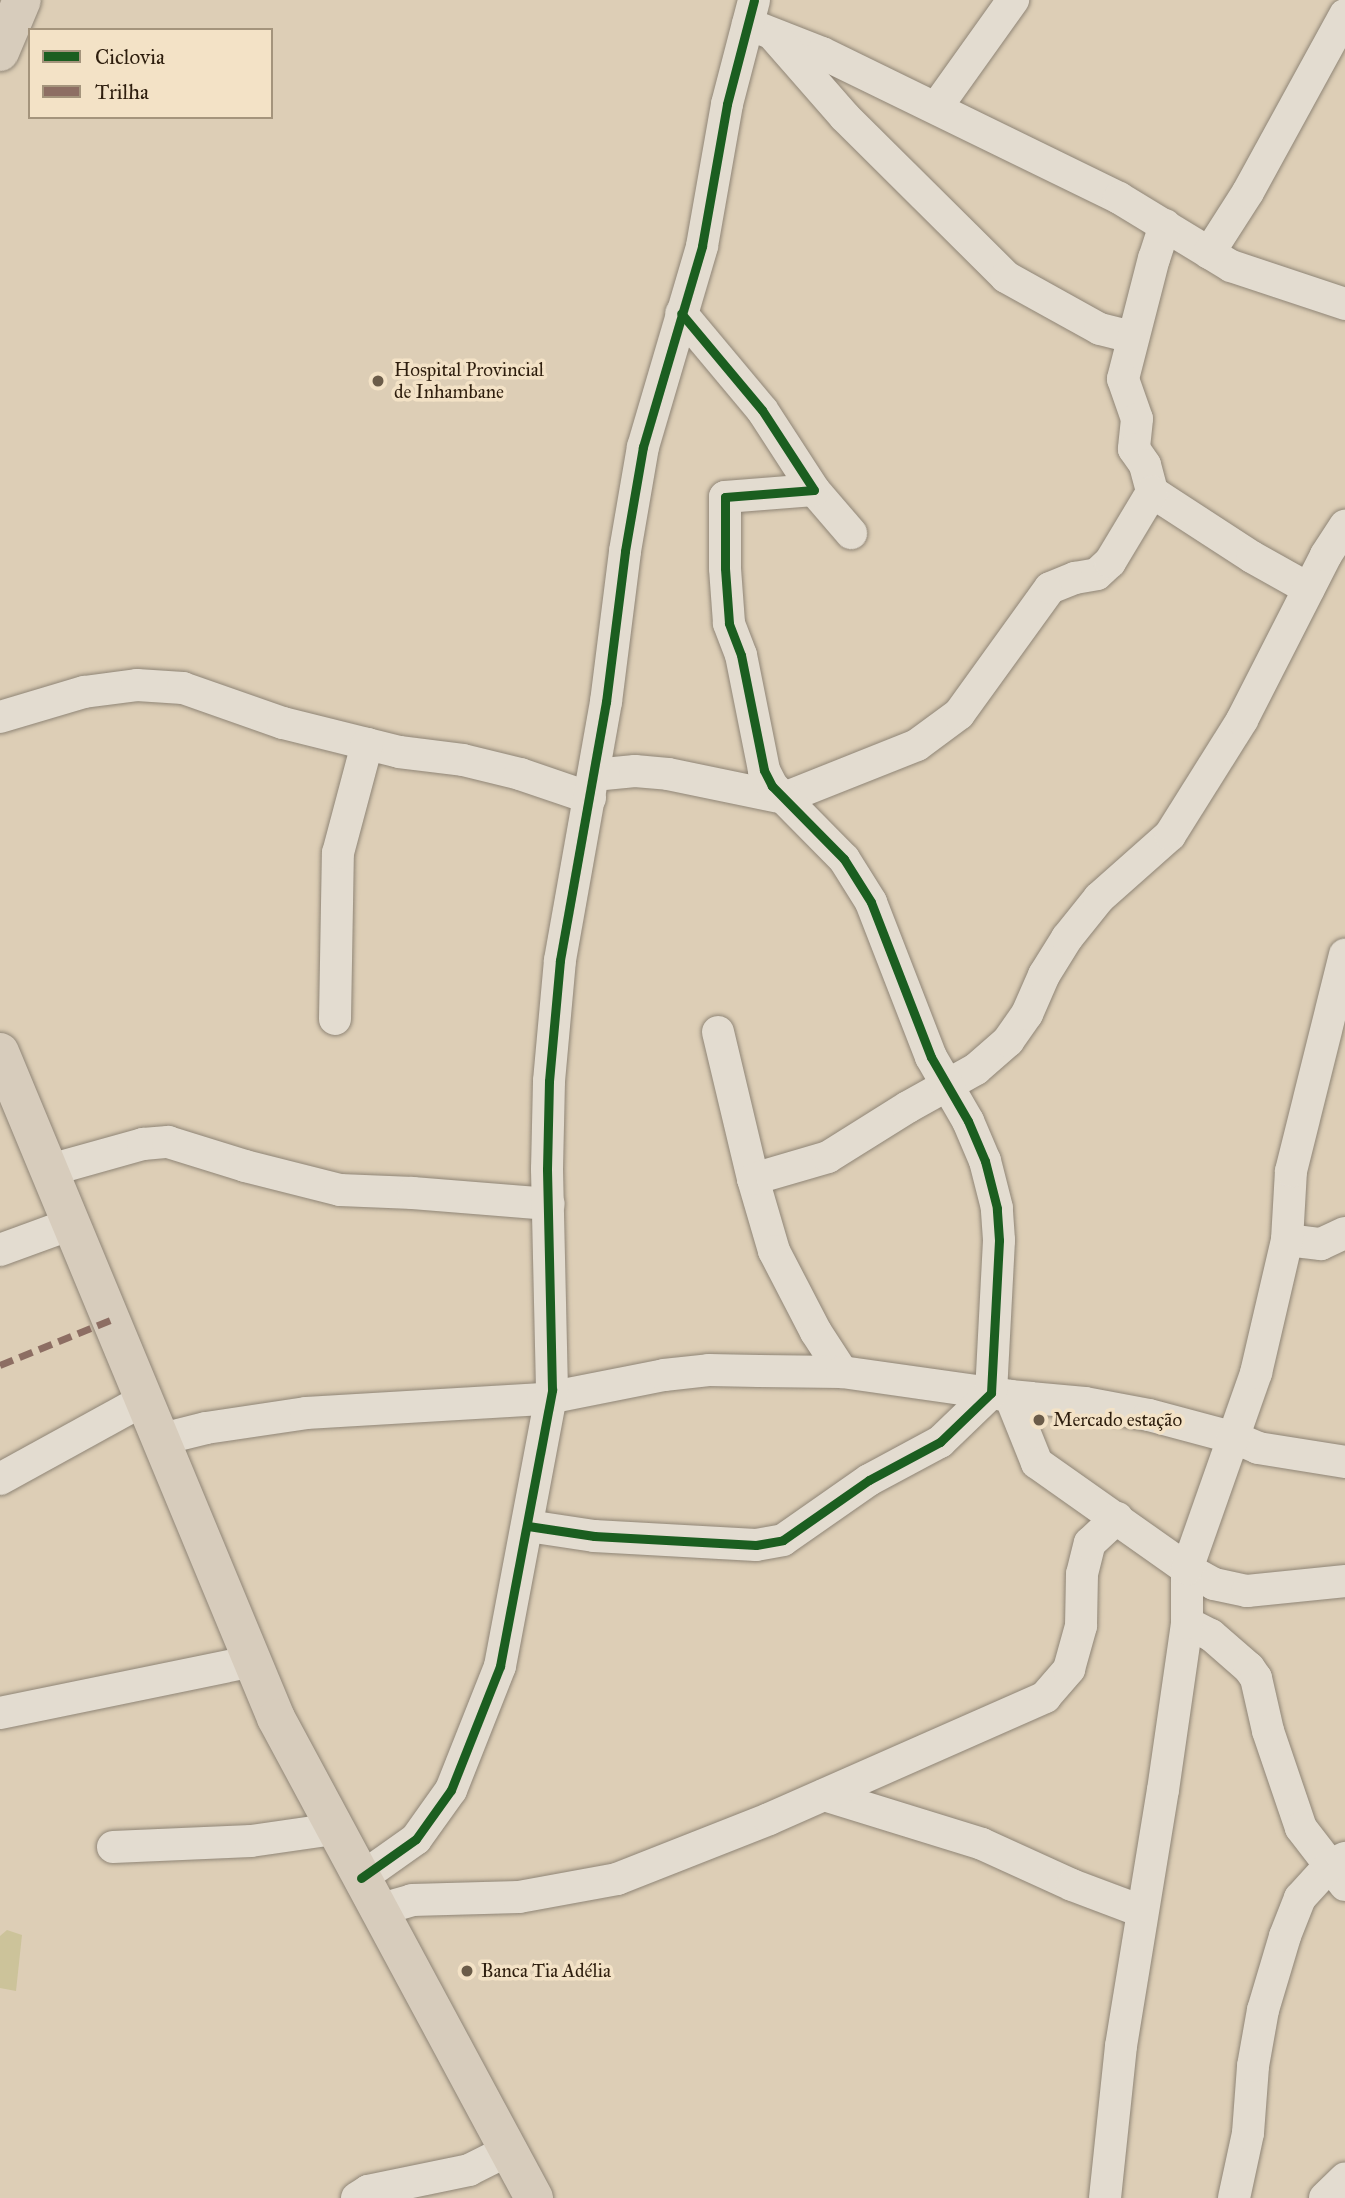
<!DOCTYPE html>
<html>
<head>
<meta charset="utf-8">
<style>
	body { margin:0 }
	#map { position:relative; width:1345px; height:2198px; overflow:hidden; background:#ddceb6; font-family:"IM FELL Great Primer",serif }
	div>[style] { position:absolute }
	.green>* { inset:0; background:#ccc39a }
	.roads { filter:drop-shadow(0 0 2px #8f8576) drop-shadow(0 0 2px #8f8576) }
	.minor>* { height:32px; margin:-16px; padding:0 16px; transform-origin:16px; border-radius:16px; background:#e3dcd0 }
	.major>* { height:38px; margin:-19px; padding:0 19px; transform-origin:19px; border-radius:19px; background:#d7ccbc }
	.quiet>* { height:7px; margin-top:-3.5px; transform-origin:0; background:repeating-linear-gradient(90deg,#8d6e63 0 14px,transparent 0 21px) }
	.cycleway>* { height:9px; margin:-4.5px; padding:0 4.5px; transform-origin:4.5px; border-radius:4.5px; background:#1b5e20 }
	.dots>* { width:19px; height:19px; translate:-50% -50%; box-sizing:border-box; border:4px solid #f3e2c6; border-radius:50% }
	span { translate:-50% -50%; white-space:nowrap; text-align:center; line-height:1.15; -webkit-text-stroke:7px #f3e2c6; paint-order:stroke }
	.poi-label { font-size:19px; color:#2e1e0e }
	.left { translate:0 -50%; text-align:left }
	.legend { position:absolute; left:28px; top:28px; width:245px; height:91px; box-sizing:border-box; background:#f3e2c6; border:2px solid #a4947c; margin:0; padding:9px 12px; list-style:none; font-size:21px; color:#2e1e0e }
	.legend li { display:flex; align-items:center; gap:14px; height:35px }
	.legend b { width:35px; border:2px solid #a4947c }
</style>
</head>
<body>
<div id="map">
	<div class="green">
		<div style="clip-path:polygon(7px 1930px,22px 1935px,16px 1991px,0 1988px,0 1936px)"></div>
	</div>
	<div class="roads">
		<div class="minor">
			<div style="left:748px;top:24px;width:79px;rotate:21.4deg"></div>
			<div style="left:822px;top:53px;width:331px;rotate:26deg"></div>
			<div style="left:1119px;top:198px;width:131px;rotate:31.3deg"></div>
			<div style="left:1231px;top:266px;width:120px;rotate:18.4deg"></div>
			<div style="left:775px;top:37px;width:106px;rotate:48.8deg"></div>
			<div style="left:845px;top:117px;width:227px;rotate:44.8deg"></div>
			<div style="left:1006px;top:277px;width:107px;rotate:29deg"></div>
			<div style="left:1100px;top:329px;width:34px;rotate:14deg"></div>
			<div style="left:936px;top:108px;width:133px;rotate:-54.5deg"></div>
			<div style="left:1165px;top:225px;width:35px;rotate:108deg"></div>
			<div style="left:1154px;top:258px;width:125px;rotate:104.4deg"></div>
			<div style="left:1123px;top:379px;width:42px;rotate:70.7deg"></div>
			<div style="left:1137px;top:419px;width:30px;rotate:96deg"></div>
			<div style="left:1134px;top:449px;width:19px;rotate:55deg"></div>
			<div style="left:1145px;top:465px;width:28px;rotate:75deg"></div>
			<div style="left:1152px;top:492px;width:119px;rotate:33deg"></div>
			<div style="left:1252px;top:557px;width:65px;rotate:29.3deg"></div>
			<div style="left:1209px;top:253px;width:72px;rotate:-57.4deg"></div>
			<div style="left:1248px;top:192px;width:202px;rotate:-61.3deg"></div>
			<div style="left:814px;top:490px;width:57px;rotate:49.3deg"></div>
			<div style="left:0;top:717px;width:88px;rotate:-16.6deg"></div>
			<div style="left:84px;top:692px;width:53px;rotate:-7.5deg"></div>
			<div style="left:137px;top:685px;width:46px;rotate:3.7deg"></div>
			<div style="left:183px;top:688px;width:106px;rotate:19.3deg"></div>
			<div style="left:283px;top:723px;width:120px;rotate:14deg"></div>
			<div style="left:399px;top:752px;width:64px;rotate:7.1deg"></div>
			<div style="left:463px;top:760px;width:59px;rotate:13.8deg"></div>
			<div style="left:520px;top:774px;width:74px;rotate:18.9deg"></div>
			<div style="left:594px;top:775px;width:41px;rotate:-5.6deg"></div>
			<div style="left:635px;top:771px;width:33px;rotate:5deg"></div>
			<div style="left:668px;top:774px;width:118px;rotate:11.7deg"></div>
			<div style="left:784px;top:798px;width:143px;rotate:-21.7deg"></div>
			<div style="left:917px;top:745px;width:52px;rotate:-36.4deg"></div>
			<div style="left:959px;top:714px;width:155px;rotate:-54.2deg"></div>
			<div style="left:1050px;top:588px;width:27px;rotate:-22deg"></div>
			<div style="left:1075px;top:578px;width:22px;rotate:-10deg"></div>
			<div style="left:1097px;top:574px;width:18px;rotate:-43deg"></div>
			<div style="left:1110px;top:562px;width:82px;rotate:-59deg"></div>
			<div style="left:335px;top:1019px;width:166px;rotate:-89deg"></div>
			<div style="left:338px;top:853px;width:113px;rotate:-75.1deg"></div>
			<div style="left:718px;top:1032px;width:151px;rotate:76.6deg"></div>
			<div style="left:753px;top:1179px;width:75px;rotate:73.7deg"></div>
			<div style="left:774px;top:1251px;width:91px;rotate:62.6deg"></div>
			<div style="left:816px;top:1332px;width:48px;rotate:57deg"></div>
			<div style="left:50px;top:1170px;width:97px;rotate:-15.6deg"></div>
			<div style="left:143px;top:1144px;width:25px;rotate:-5deg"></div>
			<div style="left:168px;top:1142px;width:81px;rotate:17.3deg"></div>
			<div style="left:245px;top:1166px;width:98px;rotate:14.2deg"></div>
			<div style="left:340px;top:1190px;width:73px;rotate:2.4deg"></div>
			<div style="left:413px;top:1193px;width:136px;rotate:4.6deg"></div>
			<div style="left:753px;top:1179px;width:78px;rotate:-16.3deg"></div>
			<div style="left:828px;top:1157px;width:94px;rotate:-32deg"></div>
			<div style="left:908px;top:1107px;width:78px;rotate:-29.2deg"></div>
			<div style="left:976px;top:1069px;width:43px;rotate:-41.2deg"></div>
			<div style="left:1008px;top:1041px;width:33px;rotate:-55deg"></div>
			<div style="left:1027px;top:1014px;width:43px;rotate:-66.4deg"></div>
			<div style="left:1044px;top:975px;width:44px;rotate:-58.1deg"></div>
			<div style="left:1067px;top:938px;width:51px;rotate:-51.3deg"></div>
			<div style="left:1099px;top:898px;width:95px;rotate:-41.6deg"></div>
			<div style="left:1170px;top:835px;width:136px;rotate:-57.9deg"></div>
			<div style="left:1242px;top:720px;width:185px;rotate:-63deg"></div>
			<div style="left:1326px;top:555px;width:35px;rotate:-57deg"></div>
			<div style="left:1287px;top:1240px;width:34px;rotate:7deg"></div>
			<div style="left:1321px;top:1244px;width:26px;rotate:-25deg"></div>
			<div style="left:0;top:1250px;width:76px;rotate:-20.1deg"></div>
			<div style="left:1010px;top:1396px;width:72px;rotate:68.1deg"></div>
			<div style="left:1037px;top:1463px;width:184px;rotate:35.2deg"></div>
			<div style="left:1187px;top:1569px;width:31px;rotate:29deg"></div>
			<div style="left:1214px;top:1584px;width:34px;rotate:12deg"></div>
			<div style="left:1247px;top:1591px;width:99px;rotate:-5.8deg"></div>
			<div style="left:162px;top:1439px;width:45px;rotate:-14deg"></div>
			<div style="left:206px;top:1428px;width:101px;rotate:-8.5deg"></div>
			<div style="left:306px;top:1413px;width:237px;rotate:-3.4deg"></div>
			<div style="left:543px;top:1399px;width:123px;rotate:-11.2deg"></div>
			<div style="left:664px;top:1375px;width:45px;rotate:-6.3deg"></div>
			<div style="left:709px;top:1370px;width:50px;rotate:1.1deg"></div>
			<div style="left:759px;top:1371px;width:83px;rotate:0.7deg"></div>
			<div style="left:842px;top:1372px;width:170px;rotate:8.1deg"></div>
			<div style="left:1010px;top:1396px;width:75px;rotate:5.3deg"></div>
			<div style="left:1085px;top:1403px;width:65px;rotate:10.6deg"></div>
			<div style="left:1149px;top:1415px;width:89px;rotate:15deg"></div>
			<div style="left:1235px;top:1438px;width:25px;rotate:23deg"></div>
			<div style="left:1258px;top:1448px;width:88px;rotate:9.1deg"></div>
			<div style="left:0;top:1479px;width:162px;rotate:-28.8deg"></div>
			<div style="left:528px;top:1526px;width:67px;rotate:8.6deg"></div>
			<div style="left:594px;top:1536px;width:162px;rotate:3.2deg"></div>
			<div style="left:756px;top:1545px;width:27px;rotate:-10deg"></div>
			<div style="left:783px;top:1540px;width:105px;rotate:-34.9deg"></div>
			<div style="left:869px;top:1480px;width:81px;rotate:-28.2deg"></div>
			<div style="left:940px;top:1442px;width:71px;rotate:-43.9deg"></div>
			<div style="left:991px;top:1393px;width:153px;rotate:-87deg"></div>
			<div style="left:999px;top:1240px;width:32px;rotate:-94deg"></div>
			<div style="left:997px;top:1208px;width:49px;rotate:-104.3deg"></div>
			<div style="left:985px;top:1161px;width:43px;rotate:-113deg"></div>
			<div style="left:968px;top:1121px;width:74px;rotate:-120deg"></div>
			<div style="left:931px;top:1057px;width:166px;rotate:-111.2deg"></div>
			<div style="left:871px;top:902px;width:51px;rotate:-122.1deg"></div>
			<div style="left:844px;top:859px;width:103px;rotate:-134.6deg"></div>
			<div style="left:772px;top:786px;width:18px;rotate:-117deg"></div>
			<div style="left:764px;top:770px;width:117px;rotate:-101.3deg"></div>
			<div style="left:741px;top:655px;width:34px;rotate:-111deg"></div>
			<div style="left:729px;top:623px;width:55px;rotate:-94.2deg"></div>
			<div style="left:725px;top:568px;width:71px;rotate:-90deg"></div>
			<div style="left:725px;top:497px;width:89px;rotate:-4.5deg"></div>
			<div style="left:814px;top:490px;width:95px;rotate:-123deg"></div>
			<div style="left:762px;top:410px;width:126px;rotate:-129.9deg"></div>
			<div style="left:1187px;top:1623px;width:27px;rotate:27deg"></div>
			<div style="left:1211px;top:1635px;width:50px;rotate:41deg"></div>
			<div style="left:1249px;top:1668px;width:12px;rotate:55deg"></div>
			<div style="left:1256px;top:1678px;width:54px;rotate:77.2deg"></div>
			<div style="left:1268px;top:1731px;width:102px;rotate:71.2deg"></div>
			<div style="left:1301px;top:1828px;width:72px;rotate:52.3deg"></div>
			<div style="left:0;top:1713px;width:258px;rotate:-11.6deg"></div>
			<div style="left:824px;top:1795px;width:165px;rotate:17.2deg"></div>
			<div style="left:982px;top:1844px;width:99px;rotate:24.5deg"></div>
			<div style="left:1072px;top:1885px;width:74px;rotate:20.6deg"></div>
			<div style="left:113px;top:1847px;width:138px;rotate:-2.5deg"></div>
			<div style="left:251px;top:1841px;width:84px;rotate:-8.2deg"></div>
			<div style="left:361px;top:1878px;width:67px;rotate:-35.3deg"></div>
			<div style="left:416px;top:1839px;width:60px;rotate:-54.5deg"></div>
			<div style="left:451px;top:1790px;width:133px;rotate:-68.4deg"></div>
			<div style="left:500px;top:1666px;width:281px;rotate:-79.3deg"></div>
			<div style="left:552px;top:1390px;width:221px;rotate:-91.3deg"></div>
			<div style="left:547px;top:1169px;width:88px;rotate:-88.7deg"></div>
			<div style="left:549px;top:1081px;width:121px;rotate:-84.8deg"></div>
			<div style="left:560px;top:960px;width:262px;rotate:-79.9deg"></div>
			<div style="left:606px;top:702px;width:152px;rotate:-82.8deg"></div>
			<div style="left:625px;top:551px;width:106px;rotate:-80.2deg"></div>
			<div style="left:643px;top:447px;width:209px;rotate:-73.6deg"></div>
			<div style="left:702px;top:246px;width:144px;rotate:-80deg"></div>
			<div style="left:727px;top:104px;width:107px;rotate:-75.4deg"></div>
			<div style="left:378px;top:1910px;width:35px;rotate:-16deg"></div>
			<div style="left:412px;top:1900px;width:107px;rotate:-1.6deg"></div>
			<div style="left:519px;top:1897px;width:100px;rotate:-10.4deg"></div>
			<div style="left:617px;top:1879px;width:163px;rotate:-21.5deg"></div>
			<div style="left:769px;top:1819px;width:302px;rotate:-23.8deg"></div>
			<div style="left:1045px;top:1697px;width:37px;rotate:-49deg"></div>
			<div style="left:1069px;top:1669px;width:45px;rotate:-74.4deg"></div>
			<div style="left:1081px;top:1626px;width:52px;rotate:-88.9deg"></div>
			<div style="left:1082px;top:1574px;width:32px;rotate:-76deg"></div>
			<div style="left:1090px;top:1543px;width:37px;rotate:-43deg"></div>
			<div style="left:357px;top:2198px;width:13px;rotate:-32deg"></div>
			<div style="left:368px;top:2191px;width:103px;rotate:-11.7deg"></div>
			<div style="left:469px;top:2170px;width:42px;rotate:-26.6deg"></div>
			<div style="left:1105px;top:2198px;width:153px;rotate:-84deg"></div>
			<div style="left:1121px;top:2046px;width:259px;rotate:-80.7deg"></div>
			<div style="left:1163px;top:1790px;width:169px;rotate:-81.8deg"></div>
			<div style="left:1187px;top:1623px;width:54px;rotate:-90deg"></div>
			<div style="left:1187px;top:1569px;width:208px;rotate:-70.6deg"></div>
			<div style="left:1256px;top:1373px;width:137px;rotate:-76.9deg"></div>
			<div style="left:1287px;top:1240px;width:69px;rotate:-86.7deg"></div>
			<div style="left:1291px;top:1171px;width:223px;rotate:-76deg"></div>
			<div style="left:1234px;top:2198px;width:66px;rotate:-77.8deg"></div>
			<div style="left:1248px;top:2133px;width:67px;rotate:-85.7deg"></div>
			<div style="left:1253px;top:2066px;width:57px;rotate:-79.9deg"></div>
			<div style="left:1263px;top:2010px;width:77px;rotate:-73.4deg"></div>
			<div style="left:1285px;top:1936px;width:41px;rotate:-68.5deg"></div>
			<div style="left:1300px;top:1898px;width:45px;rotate:-47.7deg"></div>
			<div style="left:1330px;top:1865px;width:17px;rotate:-25deg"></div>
			<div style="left:1325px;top:2198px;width:28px;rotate:-44deg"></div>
		</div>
		<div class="major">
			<div style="left:0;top:52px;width:56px;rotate:-67.1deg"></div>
			<div style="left:0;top:1052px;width:721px;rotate:67.49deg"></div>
			<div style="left:276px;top:1718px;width:545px;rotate:61.74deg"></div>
		</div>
	</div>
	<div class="quiet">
		<div style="left:0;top:1365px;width:120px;rotate:-22.1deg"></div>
	</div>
	<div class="cycleway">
		<div style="left:528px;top:1526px;width:67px;rotate:8.6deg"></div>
		<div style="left:594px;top:1536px;width:162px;rotate:3.2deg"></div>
		<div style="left:756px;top:1545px;width:27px;rotate:-10deg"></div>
		<div style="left:783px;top:1540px;width:105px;rotate:-34.9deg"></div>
		<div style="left:869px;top:1480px;width:81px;rotate:-28.2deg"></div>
		<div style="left:940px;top:1442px;width:71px;rotate:-43.9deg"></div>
		<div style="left:991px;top:1393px;width:153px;rotate:-87deg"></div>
		<div style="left:999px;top:1240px;width:32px;rotate:-94deg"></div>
		<div style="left:997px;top:1208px;width:49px;rotate:-104.3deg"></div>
		<div style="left:985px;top:1161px;width:43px;rotate:-113deg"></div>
		<div style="left:968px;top:1121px;width:74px;rotate:-120deg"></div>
		<div style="left:931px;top:1057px;width:166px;rotate:-111.2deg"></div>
		<div style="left:871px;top:902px;width:51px;rotate:-122.1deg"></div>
		<div style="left:844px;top:859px;width:103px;rotate:-134.6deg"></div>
		<div style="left:772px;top:786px;width:18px;rotate:-117deg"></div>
		<div style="left:764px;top:770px;width:117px;rotate:-101.3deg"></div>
		<div style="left:741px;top:655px;width:34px;rotate:-111deg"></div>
		<div style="left:729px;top:623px;width:55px;rotate:-94.2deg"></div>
		<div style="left:725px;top:568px;width:71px;rotate:-90deg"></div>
		<div style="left:725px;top:497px;width:89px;rotate:-4.5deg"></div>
		<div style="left:814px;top:490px;width:95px;rotate:-123deg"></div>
		<div style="left:762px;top:410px;width:126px;rotate:-129.9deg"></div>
		<div style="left:361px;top:1878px;width:67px;rotate:-35.3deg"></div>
		<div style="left:416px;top:1839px;width:60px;rotate:-54.5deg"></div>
		<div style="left:451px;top:1790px;width:133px;rotate:-68.4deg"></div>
		<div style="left:500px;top:1666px;width:281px;rotate:-79.3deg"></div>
		<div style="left:552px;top:1390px;width:221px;rotate:-91.3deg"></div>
		<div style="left:547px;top:1169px;width:88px;rotate:-88.7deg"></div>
		<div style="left:549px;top:1081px;width:121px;rotate:-84.8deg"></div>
		<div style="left:560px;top:960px;width:262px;rotate:-79.9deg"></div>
		<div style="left:606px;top:702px;width:152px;rotate:-82.8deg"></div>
		<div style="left:625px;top:551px;width:106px;rotate:-80.2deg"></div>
		<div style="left:643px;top:447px;width:209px;rotate:-73.6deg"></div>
		<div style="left:702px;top:246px;width:144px;rotate:-80deg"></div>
		<div style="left:727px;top:104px;width:107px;rotate:-75.4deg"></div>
	</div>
	<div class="dots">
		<div style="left:378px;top:381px;background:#6b5c49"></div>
		<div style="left:1039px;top:1420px;background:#6b5c49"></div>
		<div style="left:467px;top:1971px;background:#6b5c49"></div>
	</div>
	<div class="poi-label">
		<span class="left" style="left:394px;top:381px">Hospital Provincial<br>de Inhambane</span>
		<span class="left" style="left:1053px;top:1420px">Mercado estação</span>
		<span class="left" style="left:481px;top:1971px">Banca Tia Adélia</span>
	</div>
	<ul class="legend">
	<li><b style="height:9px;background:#1b5e20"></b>Ciclovia</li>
	<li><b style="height:9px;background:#8d6e63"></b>Trilha</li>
	</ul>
</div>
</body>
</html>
